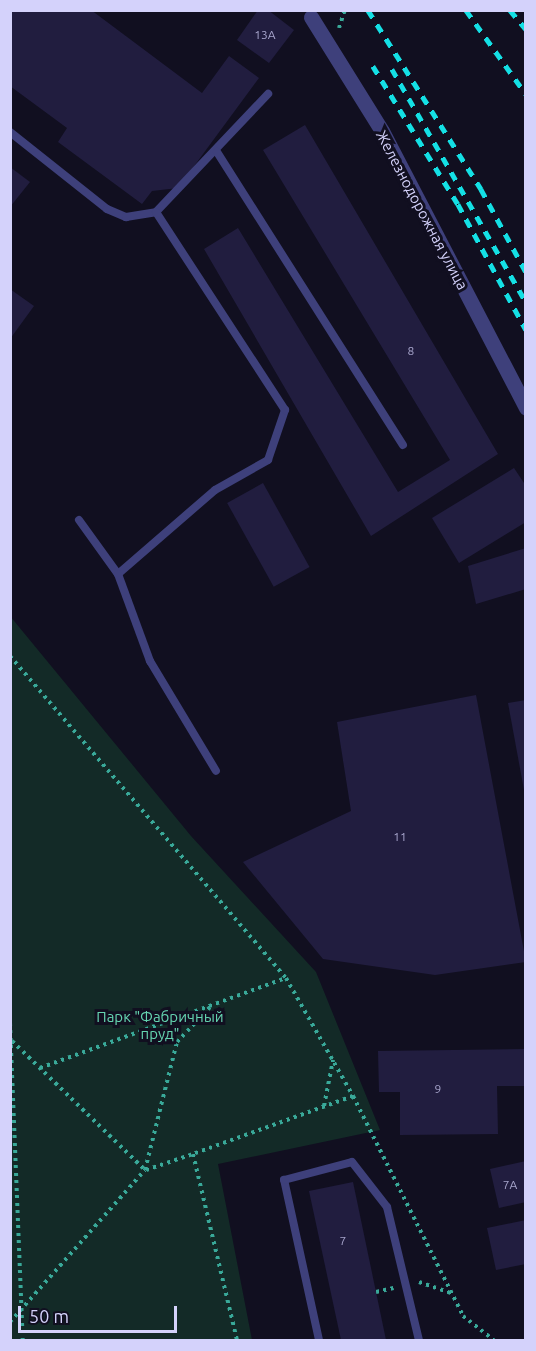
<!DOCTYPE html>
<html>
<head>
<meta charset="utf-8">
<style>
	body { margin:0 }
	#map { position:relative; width:536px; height:1351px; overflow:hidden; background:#110f20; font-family:Ubuntu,sans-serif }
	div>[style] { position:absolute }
	.green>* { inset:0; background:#132a27 }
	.building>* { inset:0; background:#211d3f; transform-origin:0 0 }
	.path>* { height:4px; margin-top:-2px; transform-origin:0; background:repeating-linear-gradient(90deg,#39a999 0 3px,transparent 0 7.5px) }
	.service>* { height:8px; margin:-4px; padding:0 4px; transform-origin:4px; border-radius:4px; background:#3e407b }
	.minor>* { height:15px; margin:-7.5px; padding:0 7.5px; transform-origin:7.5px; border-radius:7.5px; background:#3e407b }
	.rail>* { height:4.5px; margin-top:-2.25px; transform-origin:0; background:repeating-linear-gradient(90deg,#14e0e5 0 9px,transparent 0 17px) }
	span { translate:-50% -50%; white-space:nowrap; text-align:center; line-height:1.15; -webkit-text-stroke:6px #110f20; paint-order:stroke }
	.number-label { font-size:12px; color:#a7a5cc }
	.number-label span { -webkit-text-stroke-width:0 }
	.street-label { font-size:15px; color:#d4d2fb }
	.park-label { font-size:15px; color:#65d4b0 }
	.frame { position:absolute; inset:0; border:12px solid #d4d2fb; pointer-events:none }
	.scale { position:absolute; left:18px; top:1306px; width:159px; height:27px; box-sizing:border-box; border:3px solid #d4d2fb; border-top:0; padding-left:8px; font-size:18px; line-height:21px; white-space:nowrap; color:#d4d2fb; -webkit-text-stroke:4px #110f20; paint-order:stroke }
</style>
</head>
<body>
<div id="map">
	<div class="green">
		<div style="clip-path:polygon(10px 616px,191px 836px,316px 972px,380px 1130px,218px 1164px,252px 1340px,11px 1340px)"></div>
	</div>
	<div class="building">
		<div style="clip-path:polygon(12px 10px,91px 10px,202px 93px,229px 56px,259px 78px,178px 188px,152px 191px,142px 204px,58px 142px,67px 128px,10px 86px)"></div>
		<div style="clip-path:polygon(258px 10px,268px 10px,294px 30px,269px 63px,237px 40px)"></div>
		<div style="clip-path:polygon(305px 125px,498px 454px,371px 536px,204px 249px,238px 228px,398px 492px,450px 460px,263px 150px)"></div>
		<div style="clip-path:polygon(10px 167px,30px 182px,10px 207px)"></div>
		<div style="clip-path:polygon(10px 289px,34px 306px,10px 339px)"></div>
		<div style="clip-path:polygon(514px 468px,526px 486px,526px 522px,459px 563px,432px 518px)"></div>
		<div style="left:263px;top:483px;width:96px;height:41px;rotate:61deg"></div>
		<div style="clip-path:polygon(526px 548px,526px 589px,476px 604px,468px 566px)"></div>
		<div style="clip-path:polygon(476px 695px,526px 962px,435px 975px,323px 959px,243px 862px,351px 811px,337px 722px)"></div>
		<div style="clip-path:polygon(526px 700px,526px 790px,524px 790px,508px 703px)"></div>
		<div style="clip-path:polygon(526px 1049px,526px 1086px,497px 1086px,498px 1134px,400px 1135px,400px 1092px,379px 1092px,378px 1051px)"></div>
		<div style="clip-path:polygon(526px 1161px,526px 1202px,499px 1208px,490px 1169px)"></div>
		<div style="clip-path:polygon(353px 1182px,376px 1292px,386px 1340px,341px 1340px,309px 1191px)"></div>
		<div style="clip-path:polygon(526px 1220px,526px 1264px,496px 1270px,487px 1228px)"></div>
	</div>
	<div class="path">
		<div style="left:339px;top:28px;width:19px;rotate:-72deg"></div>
		<div style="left:10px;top:656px;width:424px;rotate:49.4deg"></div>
		<div style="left:286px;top:978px;width:136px;rotate:60.4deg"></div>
		<div style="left:353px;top:1096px;width:170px;rotate:160.1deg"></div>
		<div style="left:193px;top:1154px;width:191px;rotate:76.7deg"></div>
		<div style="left:10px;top:1023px;width:317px;rotate:87.7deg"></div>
		<div style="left:12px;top:1041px;width:185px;rotate:44.1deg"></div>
		<div style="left:40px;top:1068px;width:262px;rotate:-20.1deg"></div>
		<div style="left:353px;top:1096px;width:246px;rotate:63.4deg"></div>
		<div style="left:463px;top:1316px;width:39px;rotate:38deg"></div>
		<div style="left:324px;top:1106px;width:47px;rotate:-78.9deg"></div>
		<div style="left:146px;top:1170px;width:50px;rotate:-18.8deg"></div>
		<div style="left:419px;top:1282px;width:34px;rotate:19deg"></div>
		<div style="left:376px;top:1292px;width:18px;rotate:-13deg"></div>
		<div style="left:10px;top:1322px;width:203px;rotate:-48.4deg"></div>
		<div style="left:145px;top:1170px;width:132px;rotate:-76deg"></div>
		<div style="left:177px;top:1042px;width:51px;rotate:-46.6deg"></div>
	</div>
	<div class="service">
		<div style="left:10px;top:132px;width:124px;rotate:38.4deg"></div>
		<div style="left:107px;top:209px;width:21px;rotate:23deg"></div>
		<div style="left:126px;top:217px;width:30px;rotate:-9deg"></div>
		<div style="left:156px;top:212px;width:163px;rotate:-46.5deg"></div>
		<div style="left:217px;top:152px;width:347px;rotate:57.6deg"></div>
		<div style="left:79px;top:520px;width:67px;rotate:54.2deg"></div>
		<div style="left:118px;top:574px;width:128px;rotate:-40.9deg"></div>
		<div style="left:215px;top:490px;width:61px;rotate:-29.5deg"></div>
		<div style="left:268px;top:460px;width:53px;rotate:-71.2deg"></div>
		<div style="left:285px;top:410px;width:236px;rotate:-123.1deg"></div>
		<div style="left:118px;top:574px;width:93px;rotate:69.8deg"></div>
		<div style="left:150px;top:661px;width:128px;rotate:59deg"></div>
		<div style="left:319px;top:1340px;width:164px;rotate:-102.3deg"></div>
		<div style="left:284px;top:1180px;width:70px;rotate:-14.8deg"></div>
		<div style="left:352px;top:1162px;width:57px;rotate:52.1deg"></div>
		<div style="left:387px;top:1207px;width:137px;rotate:76.5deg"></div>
	</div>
	<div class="minor">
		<div style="left:311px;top:17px;width:134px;rotate:58.1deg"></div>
		<div style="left:382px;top:131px;width:312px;rotate:62.5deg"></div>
	</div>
	<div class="rail">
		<div style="left:368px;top:10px;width:212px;rotate:57.7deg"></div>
		<div style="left:481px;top:189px;width:94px;rotate:61.5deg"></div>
		<div style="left:466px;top:10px;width:103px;rotate:54.5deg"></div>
		<div style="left:510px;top:10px;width:25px;rotate:50deg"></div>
		<div style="left:373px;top:66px;width:162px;rotate:58.4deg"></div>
		<div style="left:458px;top:204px;width:143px;rotate:61.6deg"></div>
		<div style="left:392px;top:69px;width:269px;rotate:60.1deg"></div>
	</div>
	<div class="number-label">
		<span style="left:265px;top:35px">13А</span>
		<span style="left:411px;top:351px">8</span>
		<span style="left:400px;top:837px">11</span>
		<span style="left:438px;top:1089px">9</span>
		<span style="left:510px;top:1185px">7А</span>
		<span style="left:343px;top:1241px">7</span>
	</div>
	<div class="street-label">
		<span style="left:422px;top:210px;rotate:62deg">Железнодорожная улица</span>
	</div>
	<div class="park-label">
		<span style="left:160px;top:1025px">Парк "Фабричный<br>пруд"</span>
	</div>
	<div class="frame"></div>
	<div class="scale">50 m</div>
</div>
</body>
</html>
